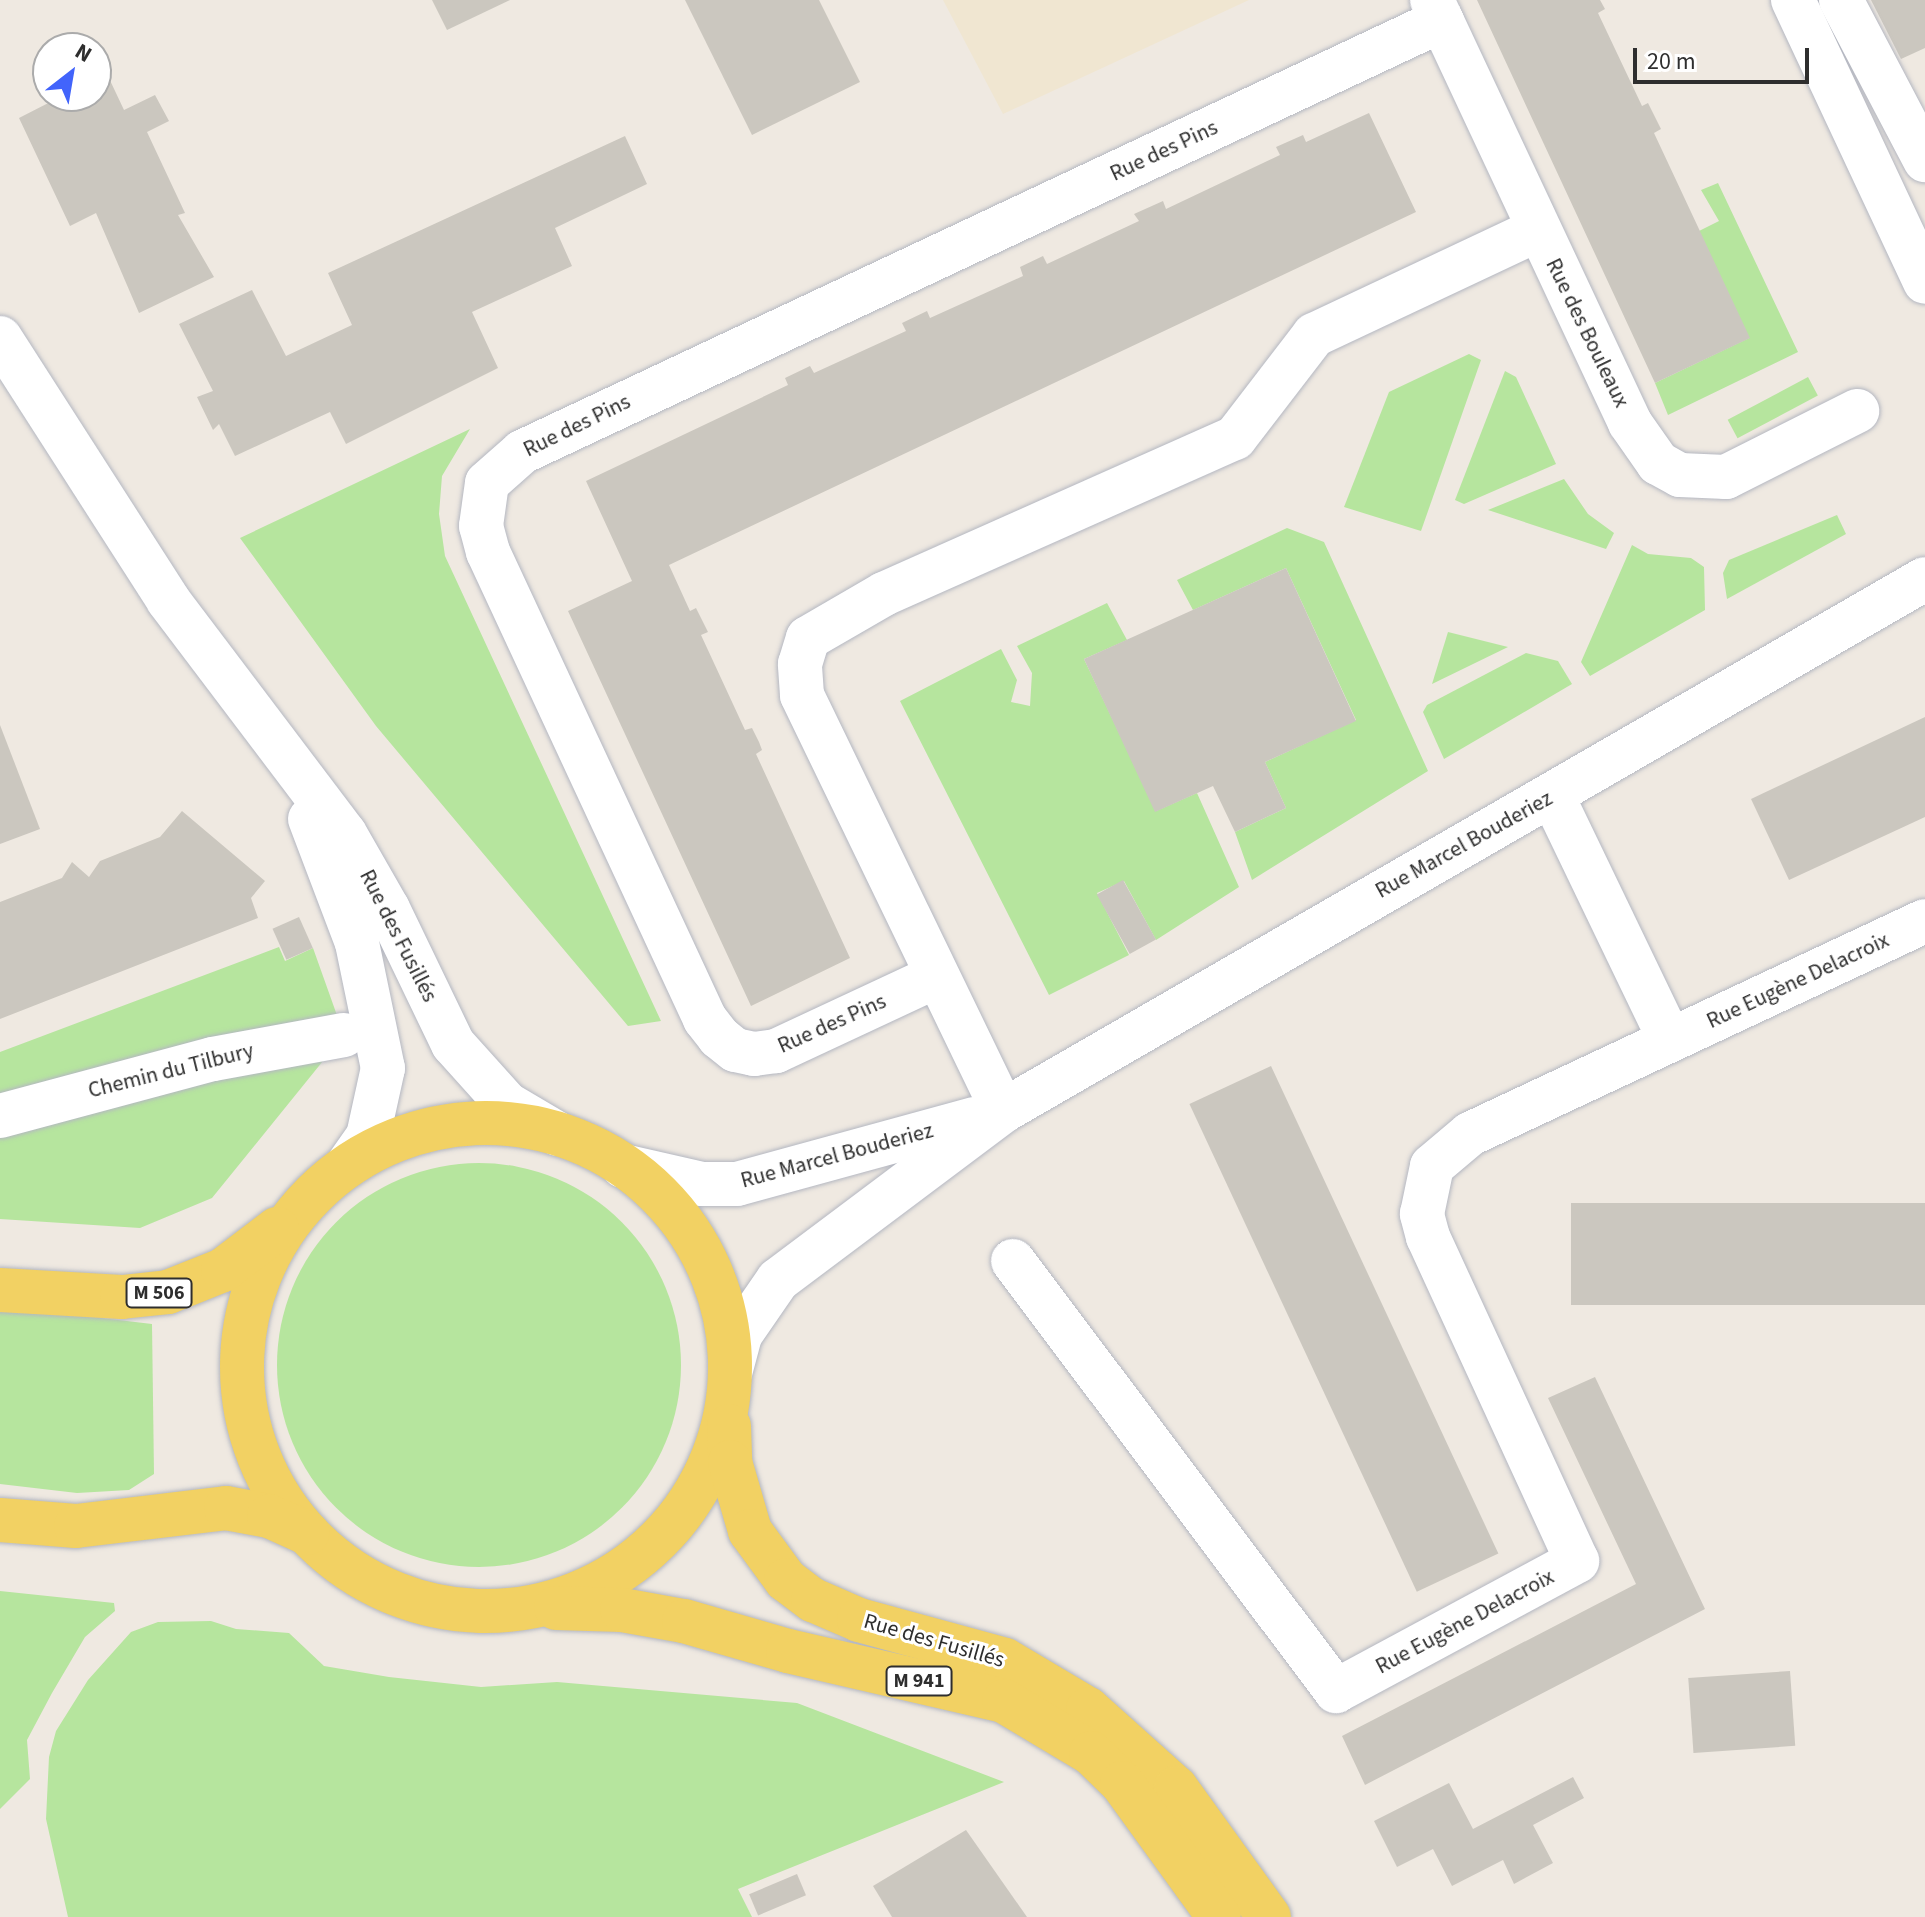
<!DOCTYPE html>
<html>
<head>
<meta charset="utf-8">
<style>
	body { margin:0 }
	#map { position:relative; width:1925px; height:1917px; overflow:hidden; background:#efe9e1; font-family:"Source Sans 3",sans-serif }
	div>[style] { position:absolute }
	.education>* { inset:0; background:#f0e6d1 }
	.green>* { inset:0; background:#b6e59e; transform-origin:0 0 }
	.round { border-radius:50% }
	.building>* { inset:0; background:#cbc7bf; transform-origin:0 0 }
	.roads { filter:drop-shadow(0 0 2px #b4b7c1) drop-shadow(0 0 2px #b4b7c1) }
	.street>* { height:44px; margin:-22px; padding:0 22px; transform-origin:22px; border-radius:22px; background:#fff }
	.secondary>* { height:44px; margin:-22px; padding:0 22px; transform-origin:22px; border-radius:22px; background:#fff }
	.primary>* { height:44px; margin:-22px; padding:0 22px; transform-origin:22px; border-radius:22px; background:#f2d163 }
	.primary>.ring { margin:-22px; padding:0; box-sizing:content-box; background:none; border:44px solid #f2d163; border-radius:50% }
	span { translate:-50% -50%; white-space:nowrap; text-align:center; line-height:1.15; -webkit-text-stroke:6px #fff; paint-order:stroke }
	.shield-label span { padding:2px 6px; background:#fff; border:2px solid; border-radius:6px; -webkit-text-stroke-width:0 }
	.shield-label { font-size:20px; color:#2e2e2e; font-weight:700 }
	.street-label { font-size:22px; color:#2e2e2e }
	.north { position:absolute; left:32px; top:32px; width:80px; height:80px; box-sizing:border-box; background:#fff; border:2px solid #ababab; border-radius:50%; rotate:31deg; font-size:22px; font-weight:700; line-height:32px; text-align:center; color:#2e2e2e }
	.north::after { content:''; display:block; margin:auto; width:28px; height:36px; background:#4264fb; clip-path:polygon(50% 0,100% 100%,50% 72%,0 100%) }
	.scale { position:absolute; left:1633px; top:48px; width:176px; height:36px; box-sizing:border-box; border:4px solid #2e2e2e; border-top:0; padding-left:10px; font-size:24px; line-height:28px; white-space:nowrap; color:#2e2e2e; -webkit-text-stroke:6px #fff; paint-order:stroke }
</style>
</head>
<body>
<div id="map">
	<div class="education">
		<div style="clip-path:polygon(943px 0,1249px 0,1003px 114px)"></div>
	</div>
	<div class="green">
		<div style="clip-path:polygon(1718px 183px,1798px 352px,1668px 415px,1655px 383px,1749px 338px,1699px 231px,1719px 221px,1701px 190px)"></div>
		<div style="clip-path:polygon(1469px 354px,1481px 360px,1421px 531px,1344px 507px,1389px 392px)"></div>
		<div style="clip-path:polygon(1505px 371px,1516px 377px,1556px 464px,1464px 504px,1455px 500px)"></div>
		<div style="left:1808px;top:377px;width:21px;height:91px;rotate:62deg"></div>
		<div style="clip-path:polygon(470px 429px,442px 476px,439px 514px,445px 556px,661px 1021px,628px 1026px,376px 726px,240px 538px)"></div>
		<div style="clip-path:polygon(1564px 479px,1588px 514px,1614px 533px,1606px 549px,1488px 510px)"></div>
		<div style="clip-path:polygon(1837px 515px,1846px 534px,1727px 599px,1723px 573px,1729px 560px)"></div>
		<div style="clip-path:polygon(1287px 528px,1324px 542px,1428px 771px,1252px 880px,1235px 832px,1286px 808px,1265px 762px,1356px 720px,1286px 568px,1193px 610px,1177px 580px)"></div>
		<div style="clip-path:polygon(1632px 545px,1648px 554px,1691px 558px,1704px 567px,1705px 610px,1590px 676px,1581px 662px)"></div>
		<div style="clip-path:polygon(1107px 603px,1127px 640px,1084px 659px,1156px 811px,1197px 793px,1239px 887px,1156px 940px,1124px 881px,1097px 893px,1129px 955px,1049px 995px,900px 701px,1001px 649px,1017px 680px,1011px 702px,1030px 706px,1032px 673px,1017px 646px)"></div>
		<div style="clip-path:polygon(1448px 632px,1508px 647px,1432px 684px)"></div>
		<div style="clip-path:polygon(1526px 653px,1558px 661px,1572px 684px,1444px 759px,1423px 712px,1427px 705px)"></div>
		<div style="clip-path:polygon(279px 947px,285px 961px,313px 948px,344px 1035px,212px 1198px,140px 1228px,0 1219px,0 1052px)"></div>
		<div class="round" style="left:277px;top:1163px;width:404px;height:404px"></div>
		<div style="clip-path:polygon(0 1306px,152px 1324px,154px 1474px,129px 1490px,77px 1493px,0 1484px)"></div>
		<div style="clip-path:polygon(0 1591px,114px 1603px,115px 1611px,85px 1637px,52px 1693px,27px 1740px,30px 1779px,0 1809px)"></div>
		<div style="clip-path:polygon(211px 1621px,236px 1629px,289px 1633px,324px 1666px,389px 1677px,481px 1687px,557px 1682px,797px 1703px,1004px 1782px,738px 1889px,752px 1917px,68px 1917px,46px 1819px,49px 1757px,56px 1731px,88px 1680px,131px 1632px,158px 1622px)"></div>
	</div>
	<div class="building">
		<div style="clip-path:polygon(432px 0,510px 0,447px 30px)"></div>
		<div style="clip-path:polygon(685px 0,819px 0,860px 82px,752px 135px)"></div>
		<div style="clip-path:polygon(1477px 0,1600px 0,1605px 9px,1598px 13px,1642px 106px,1648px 103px,1661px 129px,1654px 133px,1750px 338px,1655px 383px)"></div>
		<div style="clip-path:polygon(1871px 0,1925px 0,1925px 48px,1901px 59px)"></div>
		<div style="clip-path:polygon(107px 74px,124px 110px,155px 95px,169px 121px,147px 132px,185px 213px,178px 215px,214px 277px,139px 313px,96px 213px,70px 226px,19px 118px,62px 96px,96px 96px,96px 79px)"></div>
		<div style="clip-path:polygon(1369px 113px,1416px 212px,669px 565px,690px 611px,696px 608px,708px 632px,701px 635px,745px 730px,752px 728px,759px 742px,762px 750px,756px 754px,850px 958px,751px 1006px,568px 611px,632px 581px,586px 481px,788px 385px,785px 378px,810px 366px,814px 373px,906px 331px,902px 323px,927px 311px,930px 318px,1023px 276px,1020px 267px,1043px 256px,1047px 264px,1139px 221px,1134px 214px,1163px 201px,1166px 209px,1280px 155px,1276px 147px,1303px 135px,1306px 142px)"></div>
		<div style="clip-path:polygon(625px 136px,647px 184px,555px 228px,572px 266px,472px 312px,498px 368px,346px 444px,330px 412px,235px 456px,219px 424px,213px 430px,197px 397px,213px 391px,179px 324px,252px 290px,286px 356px,352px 325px,328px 273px)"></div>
		<div style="clip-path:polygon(1286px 568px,1356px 721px,1265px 762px,1286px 808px,1235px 832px,1213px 786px,1155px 812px,1084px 659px)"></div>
		<div style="clip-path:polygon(1925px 717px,1925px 817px,1789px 880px,1751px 799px)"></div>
		<div style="clip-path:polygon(0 725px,40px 829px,0 844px)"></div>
		<div style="clip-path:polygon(182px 811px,265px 881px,251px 898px,258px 918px,0 1019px,0 902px,62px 878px,72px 862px,89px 877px,100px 861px,160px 837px)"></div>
		<div style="left:1123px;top:880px;width:68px;height:30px;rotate:61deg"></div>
		<div style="left:299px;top:917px;width:34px;height:29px;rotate:66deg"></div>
		<div style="left:1271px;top:1066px;width:538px;height:90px;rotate:65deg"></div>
		<div style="left:1925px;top:1203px;width:102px;height:354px;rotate:90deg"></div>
		<div style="clip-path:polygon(1595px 1377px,1705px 1609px,1365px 1785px,1342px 1736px,1636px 1584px,1548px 1398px)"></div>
		<div style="left:1790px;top:1671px;width:75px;height:102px;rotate:86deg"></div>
		<div style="clip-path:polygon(1573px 1777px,1584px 1798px,1533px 1825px,1553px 1863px,1514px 1884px,1503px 1860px,1452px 1886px,1433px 1849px,1397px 1867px,1374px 1821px,1449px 1783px,1473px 1829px)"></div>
		<div style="clip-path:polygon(966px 1830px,1027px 1917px,892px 1917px,873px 1886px)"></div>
		<div style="left:797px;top:1874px;width:23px;height:52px;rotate:67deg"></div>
	</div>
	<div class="roads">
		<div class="street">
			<div style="left:1432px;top:0;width:467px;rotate:64.9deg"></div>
			<div style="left:1630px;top:423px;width:49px;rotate:55deg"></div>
			<div style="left:1658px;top:463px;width:25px;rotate:29deg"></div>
			<div style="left:1680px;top:475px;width:46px;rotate:2.5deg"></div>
			<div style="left:1726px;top:477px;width:147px;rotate:-26.7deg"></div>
			<div style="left:1793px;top:0;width:311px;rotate:64.9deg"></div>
			<div style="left:1841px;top:0;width:181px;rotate:62.3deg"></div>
			<div style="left:1552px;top:795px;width:272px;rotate:64.3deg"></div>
			<div style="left:937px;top:976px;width:178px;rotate:155deg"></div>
			<div style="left:776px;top:1051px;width:22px;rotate:172deg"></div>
			<div style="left:754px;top:1054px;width:19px;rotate:-168deg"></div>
			<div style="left:735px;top:1050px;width:21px;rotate:-141deg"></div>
			<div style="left:719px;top:1037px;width:23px;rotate:-128deg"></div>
			<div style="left:705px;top:1019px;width:515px;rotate:-114.92deg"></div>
			<div style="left:488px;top:552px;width:27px;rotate:-105deg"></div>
			<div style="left:481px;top:526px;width:43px;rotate:-82.1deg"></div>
			<div style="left:487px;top:483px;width:47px;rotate:-41.5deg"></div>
			<div style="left:522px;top:452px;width:1016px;rotate:-25.15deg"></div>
			<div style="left:1003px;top:1111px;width:462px;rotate:-115.8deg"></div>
			<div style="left:802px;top:695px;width:31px;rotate:-94deg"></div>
			<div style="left:800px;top:664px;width:27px;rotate:-73deg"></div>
			<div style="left:808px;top:638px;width:88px;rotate:-30.1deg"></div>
			<div style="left:884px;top:594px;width:384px;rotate:-24deg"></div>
			<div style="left:1235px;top:438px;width:130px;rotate:-52.5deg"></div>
			<div style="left:1314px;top:335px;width:246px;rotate:-25.2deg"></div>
			<div style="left:0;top:1116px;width:220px;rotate:-15deg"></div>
			<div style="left:213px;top:1059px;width:133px;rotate:-10.4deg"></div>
			<div style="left:1013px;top:1261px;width:538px;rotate:53.09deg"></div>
			<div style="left:1336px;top:1691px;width:274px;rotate:-28.3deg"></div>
			<div style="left:1577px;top:1561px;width:357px;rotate:-114.7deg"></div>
			<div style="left:1428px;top:1237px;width:24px;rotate:-105deg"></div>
			<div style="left:1422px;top:1214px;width:49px;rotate:-78.2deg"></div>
			<div style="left:1432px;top:1166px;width:50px;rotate:-40.1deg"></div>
			<div style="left:1470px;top:1134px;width:502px;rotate:-25.09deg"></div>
		</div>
		<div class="secondary">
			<div style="left:0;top:338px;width:311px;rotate:57.3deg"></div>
			<div style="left:168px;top:600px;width:293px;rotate:52.9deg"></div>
			<div style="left:345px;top:834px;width:86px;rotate:60.2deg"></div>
			<div style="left:388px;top:909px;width:150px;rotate:64.3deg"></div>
			<div style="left:453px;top:1044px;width:81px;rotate:48deg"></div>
			<div style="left:507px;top:1104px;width:59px;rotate:30.5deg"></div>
			<div style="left:310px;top:819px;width:133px;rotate:69.2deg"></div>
			<div style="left:357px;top:943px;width:128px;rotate:78.3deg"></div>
			<div style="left:383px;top:1068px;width:70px;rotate:102.4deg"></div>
			<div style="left:368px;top:1136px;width:35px;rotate:125deg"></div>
			<div style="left:623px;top:1166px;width:81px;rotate:12.8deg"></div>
			<div style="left:702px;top:1184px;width:35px"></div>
			<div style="left:737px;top:1184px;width:246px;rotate:-15.3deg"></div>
			<div style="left:730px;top:1373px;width:39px;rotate:-75deg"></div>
			<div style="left:740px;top:1335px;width:67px;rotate:-55.4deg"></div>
			<div style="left:778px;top:1280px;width:281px;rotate:-36.9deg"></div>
			<div style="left:1003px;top:1111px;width:1064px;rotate:-29.99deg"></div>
		</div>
		<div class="primary">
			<div class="ring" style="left:242px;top:1123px;width:444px;height:444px"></div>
			<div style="left:0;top:1290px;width:122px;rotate:3.3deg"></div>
			<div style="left:122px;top:1297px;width:46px;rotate:-6.2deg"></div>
			<div style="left:168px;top:1292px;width:59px;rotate:-21.8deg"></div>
			<div style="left:223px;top:1270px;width:68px;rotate:-37.2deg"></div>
			<div style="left:729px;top:1426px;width:36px;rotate:88deg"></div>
			<div style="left:730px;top:1462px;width:72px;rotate:73.8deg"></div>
			<div style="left:750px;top:1531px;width:61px;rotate:53.7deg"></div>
			<div style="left:786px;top:1580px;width:34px;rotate:37deg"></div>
			<div style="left:813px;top:1600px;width:50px;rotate:23.5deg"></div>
			<div style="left:859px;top:1620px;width:151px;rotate:15.3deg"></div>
			<div style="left:1005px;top:1660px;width:96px;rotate:30.6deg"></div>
			<div style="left:1088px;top:1709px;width:118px;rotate:41.9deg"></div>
			<div style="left:1176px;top:1788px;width:159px;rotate:54.2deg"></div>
			<div style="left:0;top:1520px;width:76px;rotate:4.5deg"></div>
			<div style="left:76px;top:1526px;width:151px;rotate:-6.8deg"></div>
			<div style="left:226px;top:1508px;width:44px;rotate:10.5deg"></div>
			<div style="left:269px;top:1516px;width:42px;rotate:24.1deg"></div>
			<div style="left:556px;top:1608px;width:66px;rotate:1.7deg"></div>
			<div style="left:622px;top:1610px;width:63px;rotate:10.1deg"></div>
			<div style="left:684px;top:1621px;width:108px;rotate:16.1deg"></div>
			<div style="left:788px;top:1651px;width:222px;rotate:13deg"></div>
			<div style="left:1004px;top:1701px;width:101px;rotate:30.9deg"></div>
			<div style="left:1091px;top:1753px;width:43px;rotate:44.1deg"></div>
			<div style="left:1122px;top:1783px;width:165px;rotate:54.1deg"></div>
		</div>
	</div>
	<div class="shield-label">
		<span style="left:159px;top:1293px">M 506</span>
		<span style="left:919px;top:1681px">M 941</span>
	</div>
	<div class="street-label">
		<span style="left:1164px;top:151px;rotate:-25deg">Rue des Pins</span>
		<span style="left:1587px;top:333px;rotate:64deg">Rue des Bouleaux</span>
		<span style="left:577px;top:426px;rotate:-26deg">Rue des Pins</span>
		<span style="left:1464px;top:845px;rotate:-29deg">Rue Marcel Bouderiez</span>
		<span style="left:398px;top:936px;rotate:63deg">Rue des Fusillés</span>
		<span style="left:1798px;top:981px;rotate:-25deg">Rue Eugène Delacroix</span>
		<span style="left:832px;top:1024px;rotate:-24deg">Rue des Pins</span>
		<span style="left:171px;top:1071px;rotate:-14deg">Chemin du Tilbury</span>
		<span style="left:837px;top:1156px;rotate:-15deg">Rue Marcel Bouderiez</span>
		<span style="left:1465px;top:1622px;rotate:-28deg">Rue Eugène Delacroix</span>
		<span style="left:934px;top:1641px;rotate:16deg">Rue des Fusillés</span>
	</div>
	<div class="north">N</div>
	<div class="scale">20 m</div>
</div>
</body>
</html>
